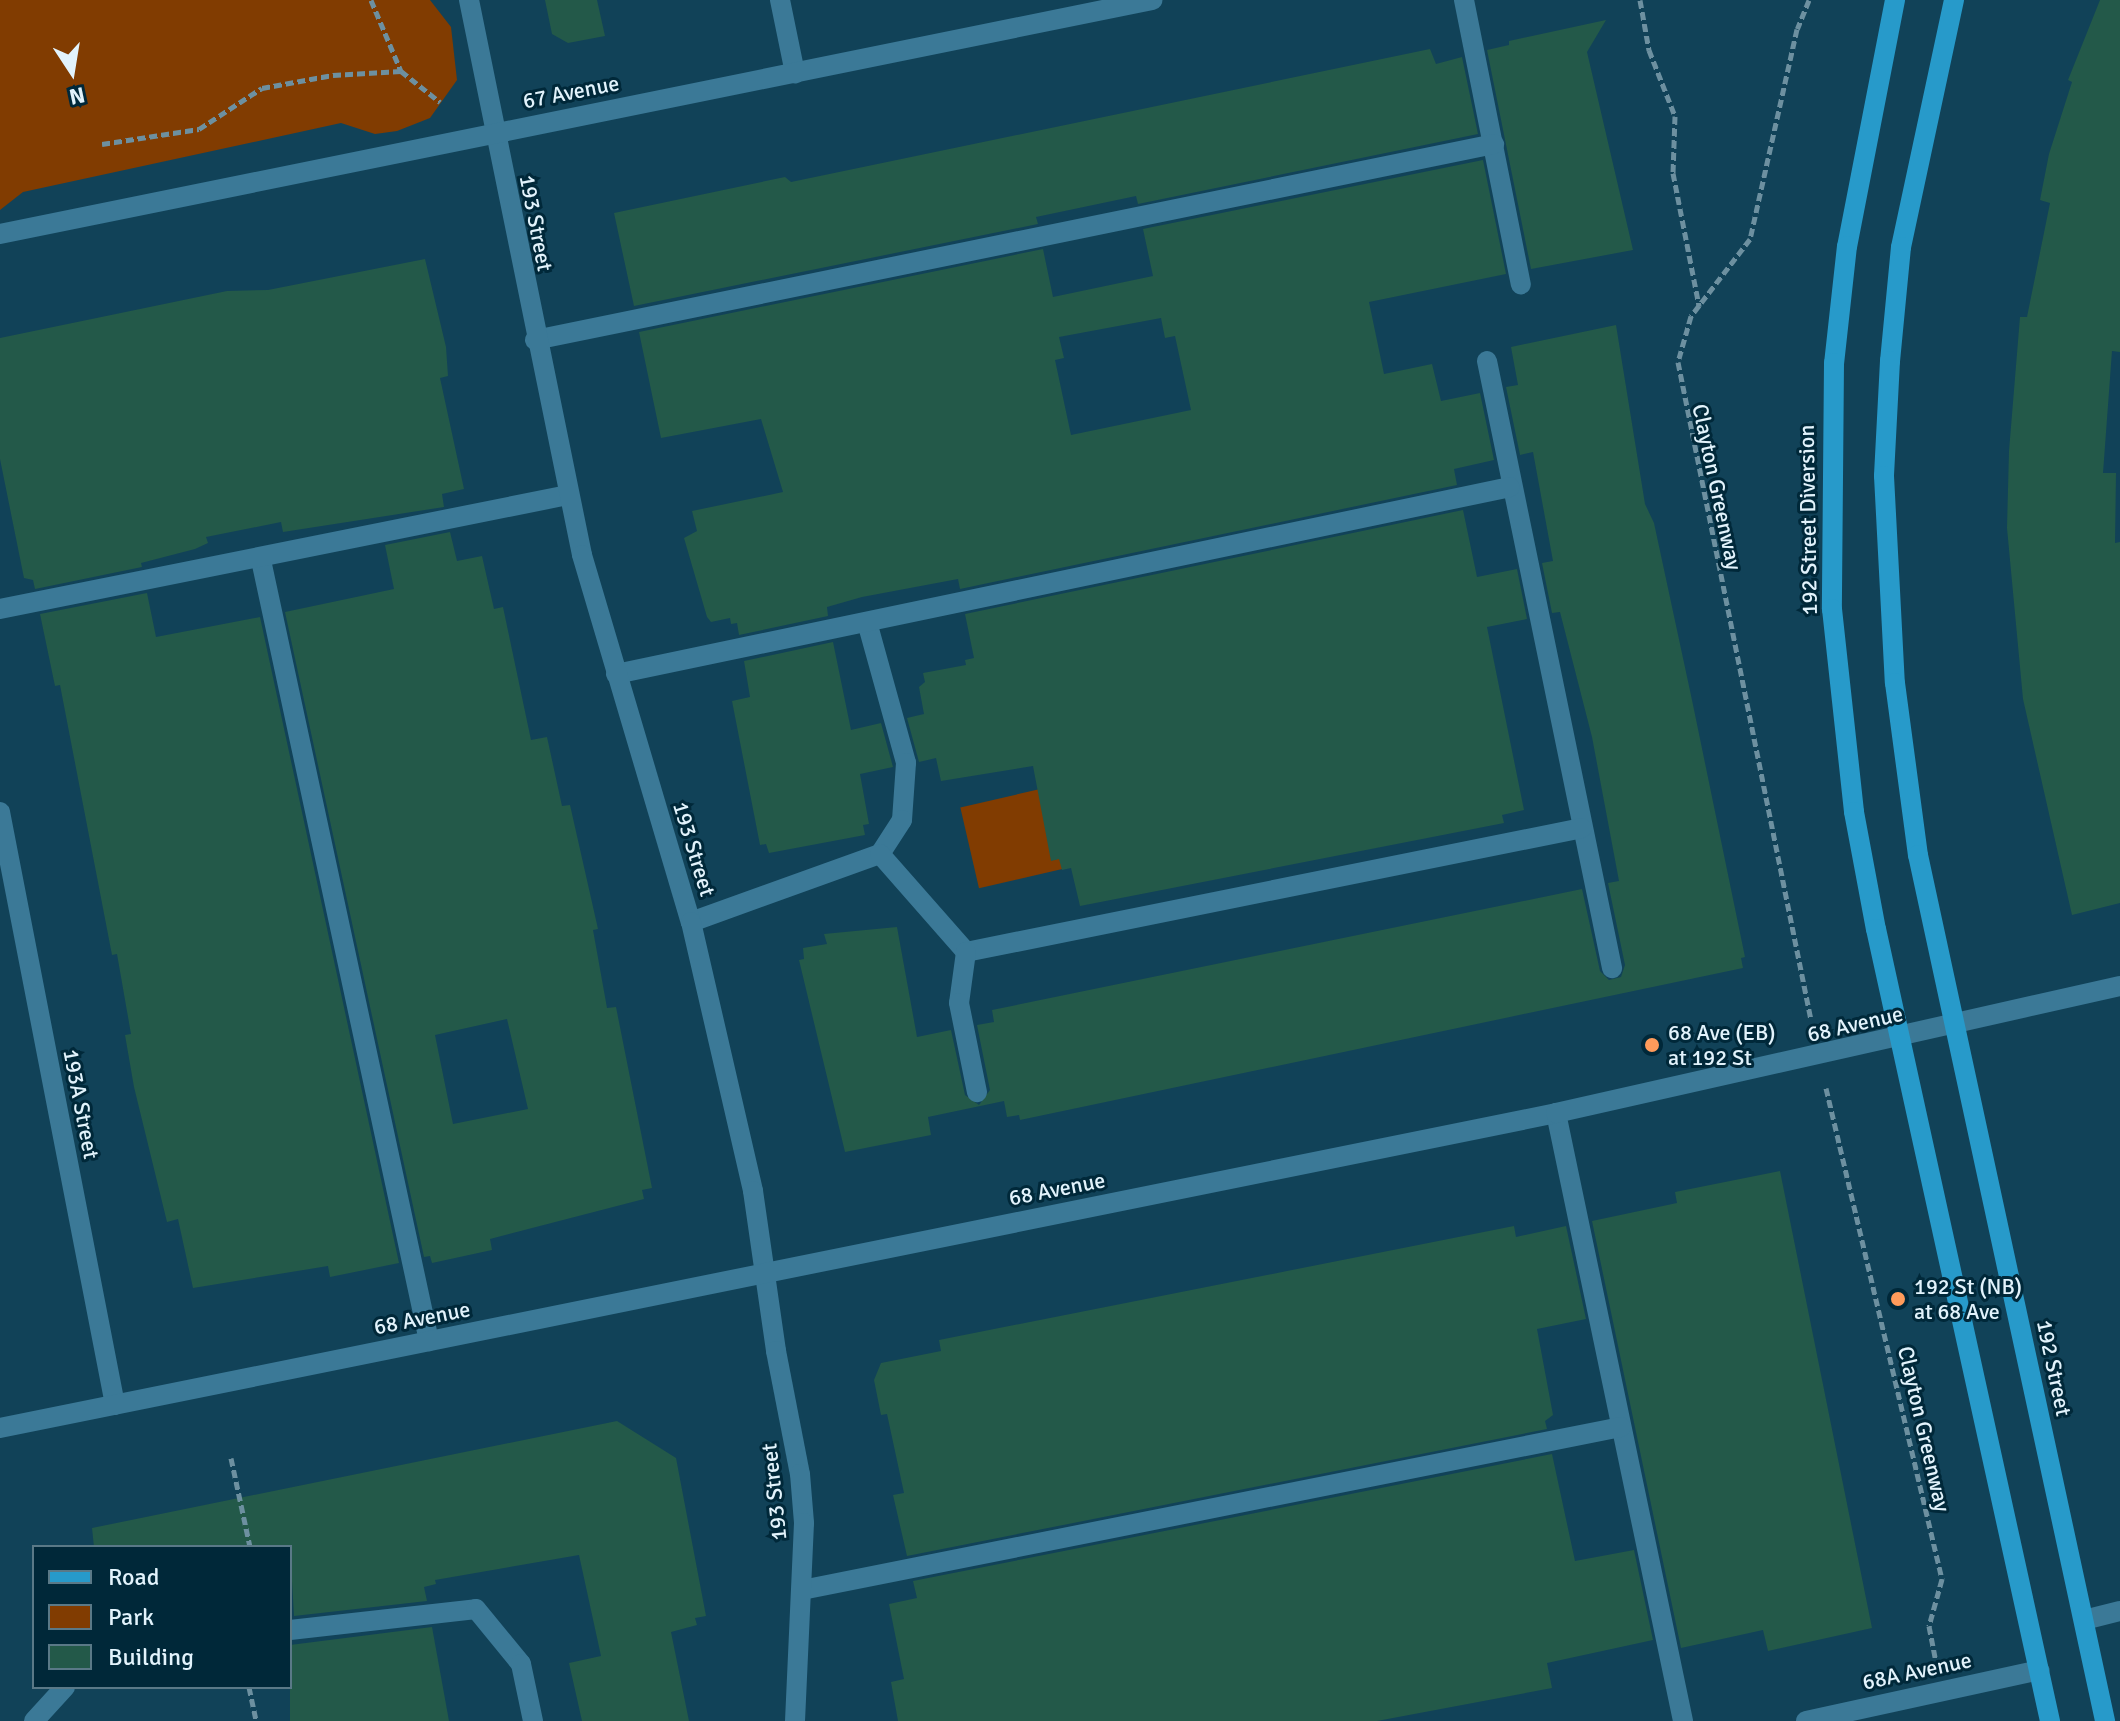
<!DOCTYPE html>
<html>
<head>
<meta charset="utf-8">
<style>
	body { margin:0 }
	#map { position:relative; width:2120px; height:1721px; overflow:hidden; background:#114258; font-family:Signika,sans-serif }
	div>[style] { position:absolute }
	.green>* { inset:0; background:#813c01; transform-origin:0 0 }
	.building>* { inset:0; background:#235949 }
	.path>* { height:5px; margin-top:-2.5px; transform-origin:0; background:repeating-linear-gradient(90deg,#6d90a0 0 8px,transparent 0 12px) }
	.service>* { height:20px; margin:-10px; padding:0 10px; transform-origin:10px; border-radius:10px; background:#3b7997 }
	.minor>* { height:20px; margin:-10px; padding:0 10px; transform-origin:10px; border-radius:10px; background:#3b7997 }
	.tertiary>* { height:20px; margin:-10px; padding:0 10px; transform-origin:10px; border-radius:10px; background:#3b7997 }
	.secondary>* { height:20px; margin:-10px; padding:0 10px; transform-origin:10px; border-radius:10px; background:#279aca }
	.dots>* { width:22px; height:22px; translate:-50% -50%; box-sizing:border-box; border:4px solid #002839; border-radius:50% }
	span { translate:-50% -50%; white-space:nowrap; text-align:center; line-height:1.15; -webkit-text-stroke:6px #002839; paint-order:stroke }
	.street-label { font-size:22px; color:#e2f3fc }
	.poi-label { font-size:22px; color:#e2f3fc }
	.left { translate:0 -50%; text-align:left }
	.legend { position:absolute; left:32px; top:1545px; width:260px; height:144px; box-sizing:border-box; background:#002839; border:2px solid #5a7987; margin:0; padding:10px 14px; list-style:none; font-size:24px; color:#e2f3fc }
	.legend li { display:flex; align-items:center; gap:16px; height:40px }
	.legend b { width:40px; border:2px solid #5a7987 }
	.north { position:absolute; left:32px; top:32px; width:80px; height:80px; -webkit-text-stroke:6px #002839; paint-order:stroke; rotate:168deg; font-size:22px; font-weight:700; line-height:32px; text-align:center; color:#e2f3fc }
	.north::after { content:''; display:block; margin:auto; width:28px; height:36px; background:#e2f3fc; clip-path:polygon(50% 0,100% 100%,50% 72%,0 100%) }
</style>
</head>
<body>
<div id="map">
	<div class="green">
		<div style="clip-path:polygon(0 0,430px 0,451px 27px,457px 80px,430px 118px,397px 131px,375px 134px,341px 123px,23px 192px,0 210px)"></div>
		<div style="left:1049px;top:787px;width:83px;height:91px;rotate:77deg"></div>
	</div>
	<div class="building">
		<div style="clip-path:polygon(545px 0,597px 0,605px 36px,568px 43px,552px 34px)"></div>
		<div style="clip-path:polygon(2100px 0,2120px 0,2120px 352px,2112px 351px,2103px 473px,2116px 473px,2115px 543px,2120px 542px,2120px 903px,2072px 915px,2023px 699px,2007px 528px,2009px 451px,2020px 317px,2027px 317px,2050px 203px,2040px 200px,2049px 154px,2072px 82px,2068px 80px)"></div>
		<div style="clip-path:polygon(1606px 20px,1587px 52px,1633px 250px,1531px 269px,1487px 50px,1509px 45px,1509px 41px)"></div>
		<div style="clip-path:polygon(1430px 49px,1436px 64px,1462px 57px,1478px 134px,1138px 204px,1136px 196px,1036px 217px,1038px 224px,634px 306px,614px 213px,785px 177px,791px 182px)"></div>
		<div style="clip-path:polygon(evenodd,1483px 160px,1506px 274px,1369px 302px,1384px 374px,1432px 364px,1441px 401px,1480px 393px,1494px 460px,1454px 469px,1457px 485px,960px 589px,958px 579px,862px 597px,827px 607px,828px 616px,739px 635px,737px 623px,731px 624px,730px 618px,711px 622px,707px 617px,684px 538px,697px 531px,692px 511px,783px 492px,761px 419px,661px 438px,639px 332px,1043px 249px,1053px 297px,1153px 276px,1143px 229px,1483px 160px,1161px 318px,1165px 338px,1175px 336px,1191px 410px,1071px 435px,1055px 360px,1064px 358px,1059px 337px,1161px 318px)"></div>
		<div style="clip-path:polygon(425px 259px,446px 347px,448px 376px,440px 378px,464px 489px,442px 494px,444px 507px,283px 532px,281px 522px,206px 537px,208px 543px,195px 549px,141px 563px,142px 567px,35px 589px,33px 580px,24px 578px,0 459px,0 338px,227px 291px,268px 290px)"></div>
		<div style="clip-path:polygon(1616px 325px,1645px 504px,1654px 523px,1692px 700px,1745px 957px,1741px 958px,1743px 968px,1020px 1120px,1019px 1115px,1007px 1117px,1004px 1101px,928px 1117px,931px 1135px,845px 1152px,799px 960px,804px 959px,803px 948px,827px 944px,824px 934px,897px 927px,917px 1037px,951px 1030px,965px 1095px,979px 1105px,990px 1090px,977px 1025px,994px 1022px,992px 1010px,1582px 889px,1600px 971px,1609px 980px,1621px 977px,1625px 965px,1608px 883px,1619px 881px,1592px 737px,1560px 612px,1552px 613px,1542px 563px,1553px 561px,1533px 452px,1520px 455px,1506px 387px,1518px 385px,1511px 347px)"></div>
		<div style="clip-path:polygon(1463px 510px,1477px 577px,1517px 569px,1527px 619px,1487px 627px,1524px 810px,1502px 815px,1504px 823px,1080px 906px,1071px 868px,1062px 870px,1059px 859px,1051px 861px,1033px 766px,941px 781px,936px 758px,919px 762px,907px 718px,924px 714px,919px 687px,925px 682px,923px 673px,966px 665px,965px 660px,974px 658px,965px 614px)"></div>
		<div style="clip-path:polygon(evenodd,450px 532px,457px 561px,482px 556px,494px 609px,503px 607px,531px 740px,547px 737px,562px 806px,570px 805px,598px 929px,593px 930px,607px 1008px,616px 1007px,652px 1188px,642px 1190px,644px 1199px,490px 1239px,492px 1250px,432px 1263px,430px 1256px,424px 1257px,285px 612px,394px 589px,385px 545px,450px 532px,507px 1019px,528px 1109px,453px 1124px,435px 1035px,507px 1019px)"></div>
		<div style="clip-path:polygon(147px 593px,156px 637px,260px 617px,399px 1263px,330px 1277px,328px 1266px,193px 1288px,178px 1219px,167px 1222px,134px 1087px,125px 1035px,131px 1034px,117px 954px,112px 955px,60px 685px,55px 686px,40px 614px)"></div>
		<div style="clip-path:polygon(833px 642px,851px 730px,881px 723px,893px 767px,860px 774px,869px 824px,863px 825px,865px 835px,769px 853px,766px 844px,760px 845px,732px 701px,750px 697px,744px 661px)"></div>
		<div style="clip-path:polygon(1780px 1171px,1872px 1628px,1768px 1651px,1763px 1630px,1681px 1648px,1592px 1221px,1677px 1203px,1675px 1192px)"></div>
		<div style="clip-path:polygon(1514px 1226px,1516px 1237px,1566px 1226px,1586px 1319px,1537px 1329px,1553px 1415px,1545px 1421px,1547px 1429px,907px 1556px,893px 1495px,904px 1493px,887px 1414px,881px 1415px,874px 1380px,881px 1363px,941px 1351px,939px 1340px)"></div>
		<div style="clip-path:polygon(617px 1421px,676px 1458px,706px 1616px,695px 1618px,697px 1625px,671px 1632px,689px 1721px,582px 1721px,569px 1663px,601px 1656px,579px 1555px,435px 1580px,436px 1584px,424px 1587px,427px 1601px,294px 1616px,290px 1547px,94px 1547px,92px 1528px)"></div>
		<div style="clip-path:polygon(1552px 1454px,1575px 1561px,1634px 1550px,1653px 1640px,1547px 1663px,1552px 1688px,1377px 1721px,898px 1721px,891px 1682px,904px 1679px,889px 1604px,917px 1598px,913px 1581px)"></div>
		<div style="clip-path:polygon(432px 1627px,449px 1721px,290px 1721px,290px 1645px)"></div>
	</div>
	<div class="path">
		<div style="left:371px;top:0;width:77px;rotate:67.1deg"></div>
		<div style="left:401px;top:71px;width:50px;rotate:38.5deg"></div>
		<div style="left:1640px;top:0;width:51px;rotate:79.8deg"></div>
		<div style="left:1649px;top:50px;width:71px;rotate:68.5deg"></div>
		<div style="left:1675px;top:116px;width:57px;rotate:92deg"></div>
		<div style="left:1673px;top:173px;width:136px;rotate:78.9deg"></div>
		<div style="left:1809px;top:0;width:31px;rotate:112deg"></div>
		<div style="left:1797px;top:29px;width:215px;rotate:102.6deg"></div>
		<div style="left:1750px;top:239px;width:97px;rotate:127.5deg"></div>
		<div style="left:1691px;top:316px;width:48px;rotate:105.8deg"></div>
		<div style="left:1678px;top:362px;width:671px;rotate:78.57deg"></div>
		<div style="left:102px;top:144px;width:98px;rotate:-8.8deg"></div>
		<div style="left:199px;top:129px;width:75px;rotate:-33.1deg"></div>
		<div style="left:262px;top:88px;width:72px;rotate:-10.4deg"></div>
		<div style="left:333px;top:75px;width:68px;rotate:-3.4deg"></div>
		<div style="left:1826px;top:1088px;width:505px;rotate:76.71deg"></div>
		<div style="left:1942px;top:1579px;width:49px;rotate:105.5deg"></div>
		<div style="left:1929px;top:1626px;width:33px;rotate:79deg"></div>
		<div style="left:231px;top:1458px;width:91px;rotate:77.9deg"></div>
		<div style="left:249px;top:1687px;width:35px;rotate:78deg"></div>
	</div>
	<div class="service">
		<div style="left:780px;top:0;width:75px;rotate:78.4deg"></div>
		<div style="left:1464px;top:0;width:290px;rotate:78.7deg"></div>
		<div style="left:535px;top:340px;width:979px;rotate:-11.55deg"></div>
		<div style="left:1487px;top:361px;width:620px;rotate:78.36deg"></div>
		<div style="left:261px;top:560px;width:799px;rotate:77.86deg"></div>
		<div style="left:0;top:609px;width:579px;rotate:-11.35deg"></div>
		<div style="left:867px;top:622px;width:146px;rotate:74.5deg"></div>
		<div style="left:906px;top:763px;width:57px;rotate:94deg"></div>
		<div style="left:902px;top:820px;width:40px;rotate:122.9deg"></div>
		<div style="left:616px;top:674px;width:913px;rotate:-11.81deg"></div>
		<div style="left:691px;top:922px;width:201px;rotate:-19.8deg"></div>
		<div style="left:880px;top:854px;width:130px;rotate:48.7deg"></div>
		<div style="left:966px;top:952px;width:628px;rotate:-11.38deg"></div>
		<div style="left:966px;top:952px;width:51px;rotate:97.8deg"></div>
		<div style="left:959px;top:1003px;width:91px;rotate:78.6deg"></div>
		<div style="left:1556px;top:1113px;width:621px;rotate:78.2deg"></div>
		<div style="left:802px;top:1590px;width:835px;rotate:-11.26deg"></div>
		<div style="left:290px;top:1630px;width:187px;rotate:-6.4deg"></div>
		<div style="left:476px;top:1609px;width:71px;rotate:50.7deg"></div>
		<div style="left:521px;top:1664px;width:58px;rotate:78.1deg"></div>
		<div style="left:34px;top:1721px;width:46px;rotate:-47.6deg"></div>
	</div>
	<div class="minor">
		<div style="left:469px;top:0;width:566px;rotate:78.49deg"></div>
		<div style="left:582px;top:555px;width:383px;rotate:73.5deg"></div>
		<div style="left:691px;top:922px;width:276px;rotate:77deg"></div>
		<div style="left:753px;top:1191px;width:162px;rotate:81.8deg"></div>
		<div style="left:776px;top:1351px;width:125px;rotate:79deg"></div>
		<div style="left:800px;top:1474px;width:49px;rotate:85.3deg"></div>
		<div style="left:804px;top:1523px;width:198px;rotate:92.6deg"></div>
		<div style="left:0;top:234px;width:1176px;rotate:-11.48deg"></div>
		<div style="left:0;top:812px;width:604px;rotate:79.02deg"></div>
		<div style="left:2084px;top:1620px;width:37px;rotate:-14deg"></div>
		<div style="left:1806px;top:1721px;width:239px;rotate:-12.3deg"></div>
	</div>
	<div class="tertiary">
		<div style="left:0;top:1428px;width:1588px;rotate:-11.44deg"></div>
		<div style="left:1556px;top:1113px;width:578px;rotate:-12.69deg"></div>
	</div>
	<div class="secondary">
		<div style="left:1895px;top:0;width:251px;rotate:101deg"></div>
		<div style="left:1847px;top:246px;width:118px;rotate:96.3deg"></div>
		<div style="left:1834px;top:363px;width:246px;rotate:90.5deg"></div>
		<div style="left:1832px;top:609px;width:204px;rotate:83.8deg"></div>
		<div style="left:1854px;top:812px;width:119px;rotate:79.4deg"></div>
		<div style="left:1876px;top:929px;width:811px;rotate:77.61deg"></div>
		<div style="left:1954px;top:0;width:253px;rotate:102.1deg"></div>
		<div style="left:1901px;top:247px;width:115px;rotate:95.5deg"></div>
		<div style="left:1890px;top:361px;width:115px;rotate:93deg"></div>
		<div style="left:1884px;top:476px;width:207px;rotate:87deg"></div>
		<div style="left:1895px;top:683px;width:174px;rotate:82.4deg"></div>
		<div style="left:1918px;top:855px;width:886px;rotate:77.81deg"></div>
	</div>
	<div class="dots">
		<div style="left:1652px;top:1045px;background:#ff9b5b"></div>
		<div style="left:1898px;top:1299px;background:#ff9b5b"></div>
	</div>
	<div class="street-label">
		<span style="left:571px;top:92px;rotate:-11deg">67 Avenue</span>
		<span style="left:536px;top:223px;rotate:79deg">193 Street</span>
		<span style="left:1717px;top:487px;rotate:78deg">Clayton Greenway</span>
		<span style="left:1808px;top:520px;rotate:-91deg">192 Street Diversion</span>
		<span style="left:694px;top:849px;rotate:73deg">193 Street</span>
		<span style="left:1855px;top:1024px;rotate:-13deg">68 Avenue</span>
		<span style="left:81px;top:1104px;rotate:79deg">193A Street</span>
		<span style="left:1057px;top:1189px;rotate:-11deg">68 Avenue</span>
		<span style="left:422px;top:1318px;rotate:-11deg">68 Avenue</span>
		<span style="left:2054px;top:1368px;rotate:78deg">192 Street</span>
		<span style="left:1924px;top:1429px;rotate:77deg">Clayton Greenway</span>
		<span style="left:774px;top:1492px;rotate:-96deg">193 Street</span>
		<span style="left:1917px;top:1671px;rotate:-12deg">68A Avenue</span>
	</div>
	<div class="poi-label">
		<span class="left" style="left:1668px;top:1045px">68 Ave (EB)<br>at 192 St</span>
		<span class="left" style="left:1914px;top:1299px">192 St (NB)<br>at 68 Ave</span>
	</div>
	<ul class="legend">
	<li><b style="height:10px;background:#279aca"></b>Road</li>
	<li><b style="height:22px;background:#813c01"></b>Park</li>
	<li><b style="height:22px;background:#235949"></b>Building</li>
	</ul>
	<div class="north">N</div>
</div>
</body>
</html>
